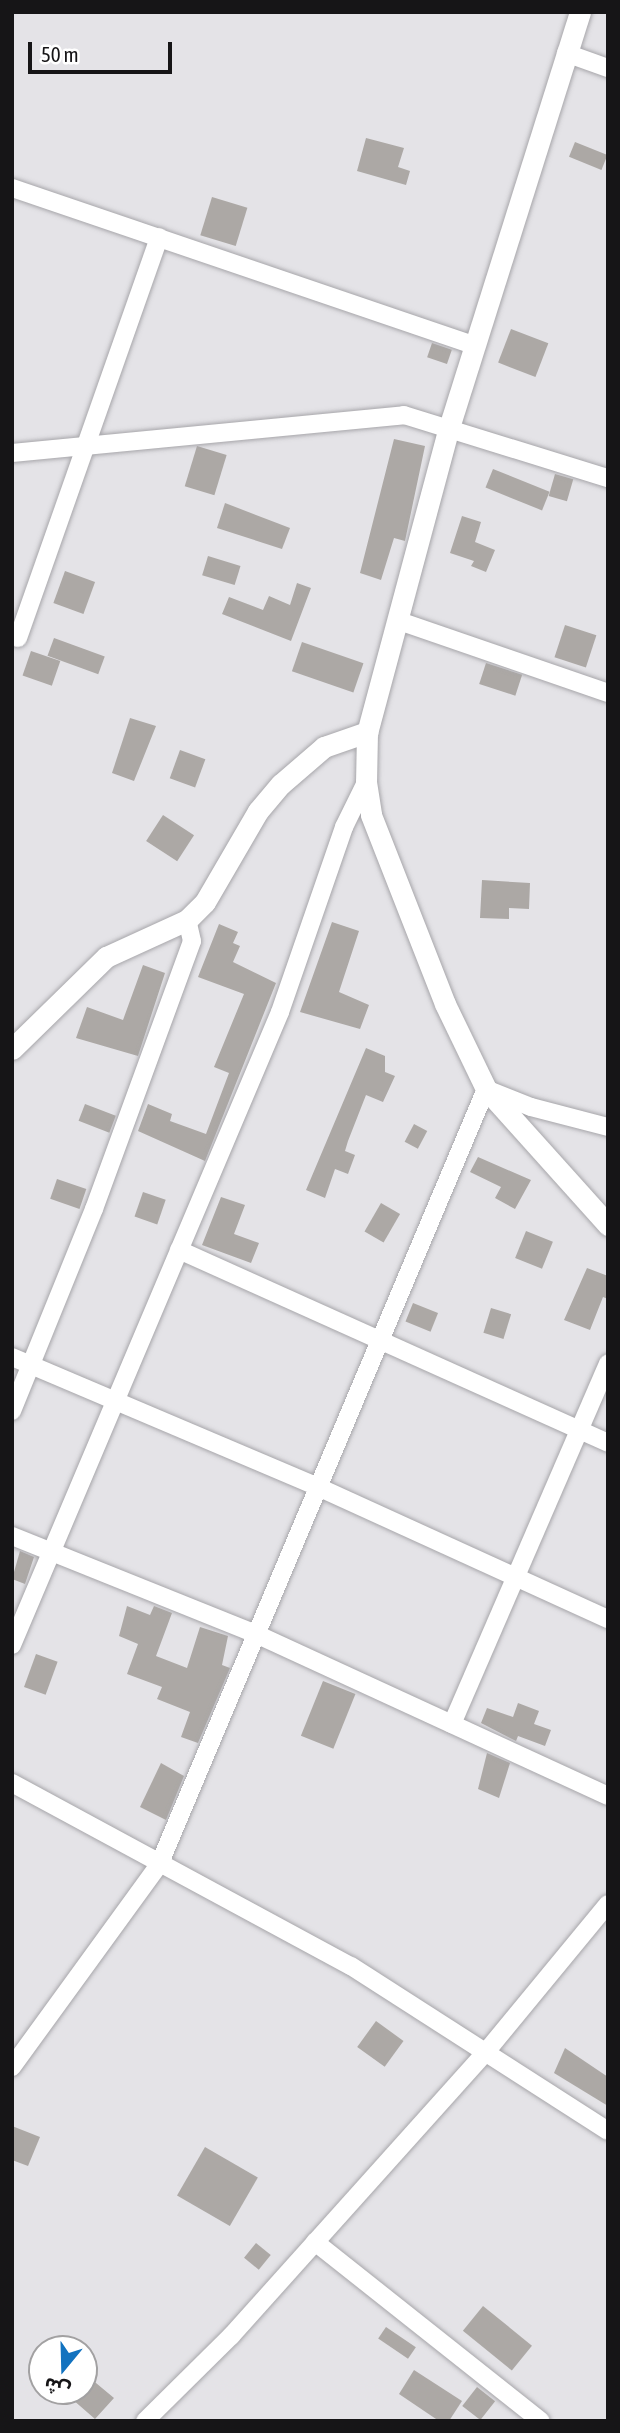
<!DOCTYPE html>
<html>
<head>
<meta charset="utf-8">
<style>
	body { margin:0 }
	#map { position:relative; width:620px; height:2433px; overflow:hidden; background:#e4e3e7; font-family:"Asap Condensed","Noto Sans Arabic",sans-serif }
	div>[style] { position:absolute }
	.building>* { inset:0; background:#aca8a5; transform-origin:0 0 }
	.roads { filter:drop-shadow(0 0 2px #a7a6aa) drop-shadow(0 0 2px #a7a6aa) }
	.minor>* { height:18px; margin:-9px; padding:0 9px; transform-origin:9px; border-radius:9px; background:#fff }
	.tertiary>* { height:21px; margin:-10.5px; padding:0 10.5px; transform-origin:10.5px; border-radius:10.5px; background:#fff }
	span { translate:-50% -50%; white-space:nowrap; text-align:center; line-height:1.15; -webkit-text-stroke:7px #fff; paint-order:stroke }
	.frame { position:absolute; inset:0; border:14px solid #161517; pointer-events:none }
	.north { position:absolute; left:28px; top:2335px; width:70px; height:70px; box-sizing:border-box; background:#fff; border:2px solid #a2a1a2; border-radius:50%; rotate:199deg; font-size:19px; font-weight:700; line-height:28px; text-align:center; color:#161517 }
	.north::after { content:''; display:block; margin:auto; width:24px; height:32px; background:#1272bf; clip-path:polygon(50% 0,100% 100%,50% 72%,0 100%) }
	.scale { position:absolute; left:28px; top:42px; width:144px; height:32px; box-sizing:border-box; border:4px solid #161517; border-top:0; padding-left:9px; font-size:21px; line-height:24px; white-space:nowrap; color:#161517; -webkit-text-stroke:5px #fff; paint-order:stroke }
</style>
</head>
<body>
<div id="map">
	<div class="building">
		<div style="clip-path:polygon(366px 138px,404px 148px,398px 167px,410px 171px,406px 185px,357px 171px)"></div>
		<div style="left:575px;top:142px;width:35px;height:16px;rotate:22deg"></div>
		<div style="left:212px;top:197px;width:37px;height:40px;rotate:17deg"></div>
		<div style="left:511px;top:329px;width:40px;height:36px;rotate:21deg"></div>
		<div style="left:432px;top:343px;width:21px;height:15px;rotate:19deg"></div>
		<div style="clip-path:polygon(394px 439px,425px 446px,405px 541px,394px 538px,381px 580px,360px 573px)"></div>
		<div style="left:197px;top:446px;width:31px;height:42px;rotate:17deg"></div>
		<div style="left:493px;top:469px;width:61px;height:20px;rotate:22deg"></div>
		<div style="left:555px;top:474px;width:19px;height:23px;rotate:16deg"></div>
		<div style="clip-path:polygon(225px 503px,290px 528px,282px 549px,217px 528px)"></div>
		<div style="clip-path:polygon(462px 516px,481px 522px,475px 542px,495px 550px,486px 572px,471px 566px,474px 561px,450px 553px)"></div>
		<div style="left:208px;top:556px;width:34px;height:20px;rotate:17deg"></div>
		<div style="left:65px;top:571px;width:32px;height:34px;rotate:20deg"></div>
		<div style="clip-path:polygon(297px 583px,311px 588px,291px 641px,222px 614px,229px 597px,263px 610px,269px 596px,290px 605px)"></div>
		<div style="left:565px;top:625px;width:33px;height:34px;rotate:18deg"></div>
		<div style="left:54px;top:638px;width:54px;height:19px;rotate:20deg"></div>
		<div style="left:302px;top:642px;width:65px;height:31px;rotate:19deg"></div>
		<div style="left:31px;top:651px;width:31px;height:26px;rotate:19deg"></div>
		<div style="left:486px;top:663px;width:38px;height:22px;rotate:18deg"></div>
		<div style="clip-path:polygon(130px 718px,156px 726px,134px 781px,112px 773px)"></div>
		<div style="left:180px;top:750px;width:27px;height:30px;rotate:20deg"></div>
		<div style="left:163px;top:815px;width:37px;height:31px;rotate:33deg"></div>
		<div style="clip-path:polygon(482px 880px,530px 883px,529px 909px,509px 908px,509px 919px,480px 918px)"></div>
		<div style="clip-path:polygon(332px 922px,359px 931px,339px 992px,369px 1005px,360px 1029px,300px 1012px)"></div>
		<div style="clip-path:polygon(219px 924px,238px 932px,233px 943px,240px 946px,233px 962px,276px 983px,205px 1161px,138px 1131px,148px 1104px,172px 1114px,170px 1121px,206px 1134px,229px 1073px,214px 1067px,244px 994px,198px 977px)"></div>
		<div style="clip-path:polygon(143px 965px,165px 973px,138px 1056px,76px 1038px,87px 1007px,123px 1020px)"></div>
		<div style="clip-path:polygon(366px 1048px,385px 1056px,385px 1072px,395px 1076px,383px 1102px,366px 1095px,348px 1141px,345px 1151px,355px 1155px,348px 1174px,335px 1169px,325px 1198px,306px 1190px)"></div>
		<div style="left:85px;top:1104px;width:33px;height:18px;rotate:21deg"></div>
		<div style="left:414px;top:1124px;width:15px;height:20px;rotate:28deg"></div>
		<div style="clip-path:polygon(478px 1157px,531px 1180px,515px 1209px,495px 1198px,501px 1187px,470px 1172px)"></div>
		<div style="left:57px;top:1179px;width:31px;height:21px;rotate:19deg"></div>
		<div style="left:143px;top:1192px;width:24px;height:26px;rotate:19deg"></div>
		<div style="clip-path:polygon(221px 1197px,245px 1205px,234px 1234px,259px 1243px,251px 1263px,202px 1245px)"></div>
		<div style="left:381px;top:1203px;width:22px;height:33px;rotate:30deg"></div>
		<div style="left:526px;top:1231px;width:29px;height:29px;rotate:22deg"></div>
		<div style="clip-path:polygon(587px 1268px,608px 1276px,608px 1299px,603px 1297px,590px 1330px,564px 1320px)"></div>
		<div style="left:413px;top:1303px;width:27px;height:20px;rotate:22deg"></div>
		<div style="left:491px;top:1308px;width:21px;height:26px;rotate:17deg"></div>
		<div style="clip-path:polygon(20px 1551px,34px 1557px,25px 1584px,12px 1579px)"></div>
		<div style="clip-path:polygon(127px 1606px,150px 1615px,154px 1606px,172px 1613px,156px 1656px,187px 1668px,200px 1627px,228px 1636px,222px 1665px,230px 1668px,198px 1743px,181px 1737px,190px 1712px,157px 1699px,162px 1687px,127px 1674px,138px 1644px,119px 1636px)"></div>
		<div style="left:36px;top:1654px;width:23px;height:35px;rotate:20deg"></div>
		<div style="left:323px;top:1681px;width:35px;height:59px;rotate:22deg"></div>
		<div style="clip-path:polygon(518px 1703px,539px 1711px,534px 1724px,551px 1730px,545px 1746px,518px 1736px,516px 1741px,481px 1723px,487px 1708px,513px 1717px)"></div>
		<div style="clip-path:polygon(487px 1753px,510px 1763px,499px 1798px,478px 1789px)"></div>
		<div style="clip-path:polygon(161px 1763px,184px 1776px,166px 1820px,140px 1807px)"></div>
		<div style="left:376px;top:2021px;width:34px;height:32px;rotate:36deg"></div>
		<div style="clip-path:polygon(565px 2048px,608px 2077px,608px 2106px,554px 2073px)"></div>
		<div style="clip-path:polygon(12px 2126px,40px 2137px,28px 2166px,12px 2160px)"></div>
		<div style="left:205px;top:2147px;width:61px;height:56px;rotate:30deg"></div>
		<div style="left:256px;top:2243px;width:19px;height:19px;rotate:39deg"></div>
		<div style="left:483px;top:2306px;width:63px;height:32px;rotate:39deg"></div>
		<div style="left:386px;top:2327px;width:36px;height:14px;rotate:34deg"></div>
		<div style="clip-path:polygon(414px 2370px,462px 2401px,449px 2421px,439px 2421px,399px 2394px)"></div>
		<div style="clip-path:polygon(90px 2378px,114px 2398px,95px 2419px,72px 2399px,84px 2391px)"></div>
		<div style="left:477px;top:2387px;width:23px;height:24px;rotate:38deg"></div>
	</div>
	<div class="roads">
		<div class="minor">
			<div style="left:566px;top:53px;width:45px;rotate:19.7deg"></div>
			<div style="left:12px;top:188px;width:486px;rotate:18.8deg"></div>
			<div style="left:12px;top:453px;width:394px;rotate:-5.5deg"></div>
			<div style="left:404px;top:415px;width:214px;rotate:17.2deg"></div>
			<div style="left:399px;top:621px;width:221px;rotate:19deg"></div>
			<div style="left:18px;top:638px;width:425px;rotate:-70.6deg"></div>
			<div style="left:179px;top:1250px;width:470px;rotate:24.2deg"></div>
			<div style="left:12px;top:1357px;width:332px;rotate:23deg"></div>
			<div style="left:318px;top:1487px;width:319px;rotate:24.5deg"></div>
			<div style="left:12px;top:1411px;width:218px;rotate:-67.9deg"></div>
			<div style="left:94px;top:1209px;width:285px;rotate:-69.9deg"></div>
			<div style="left:192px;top:941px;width:22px;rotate:-103deg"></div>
			<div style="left:12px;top:1536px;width:263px;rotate:21.9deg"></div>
			<div style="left:256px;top:1634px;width:387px;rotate:24.7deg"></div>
			<div style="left:12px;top:1645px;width:687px;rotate:-67.05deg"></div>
			<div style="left:280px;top:1012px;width:196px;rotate:-70.9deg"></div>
			<div style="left:344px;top:827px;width:50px;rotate:-63.9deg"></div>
			<div style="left:452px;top:1724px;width:393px;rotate:-66.6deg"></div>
			<div style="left:12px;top:1783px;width:385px;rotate:28.4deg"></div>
			<div style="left:351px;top:1966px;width:305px;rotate:32.7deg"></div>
			<div style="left:12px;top:2067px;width:250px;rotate:-54deg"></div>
			<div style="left:159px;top:1865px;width:842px;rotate:-67.15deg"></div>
			<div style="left:486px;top:1089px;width:48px;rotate:21.8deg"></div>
			<div style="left:531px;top:1107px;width:80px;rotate:14.6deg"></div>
			<div style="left:315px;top:2242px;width:288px;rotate:38.4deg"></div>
			<div style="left:145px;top:2421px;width:121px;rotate:-44.7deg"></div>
			<div style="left:231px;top:2336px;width:380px;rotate:-48.1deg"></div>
			<div style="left:485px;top:2053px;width:193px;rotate:-50.5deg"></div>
		</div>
		<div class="tertiary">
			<div style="left:580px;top:12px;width:435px;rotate:107.5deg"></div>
			<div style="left:449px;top:427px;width:316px;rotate:105deg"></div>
			<div style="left:367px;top:732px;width:50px;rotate:91.1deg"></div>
			<div style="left:366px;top:782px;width:33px;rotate:81deg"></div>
			<div style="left:371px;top:815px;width:203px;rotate:68.6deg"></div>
			<div style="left:445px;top:1004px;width:94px;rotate:64.2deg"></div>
			<div style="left:486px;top:1089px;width:183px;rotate:48.1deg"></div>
			<div style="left:12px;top:1049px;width:132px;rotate:-44.4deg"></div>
			<div style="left:106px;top:957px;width:89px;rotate:-24.6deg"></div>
			<div style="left:187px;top:920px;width:25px;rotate:-45deg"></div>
			<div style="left:205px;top:902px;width:105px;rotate:-59.8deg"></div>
			<div style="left:258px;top:811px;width:35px;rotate:-50deg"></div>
			<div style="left:281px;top:784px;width:57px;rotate:-40.7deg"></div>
			<div style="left:324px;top:747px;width:46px;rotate:-19.2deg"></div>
		</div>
	</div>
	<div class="frame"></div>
	<div class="north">ش</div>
	<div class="scale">50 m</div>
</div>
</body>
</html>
